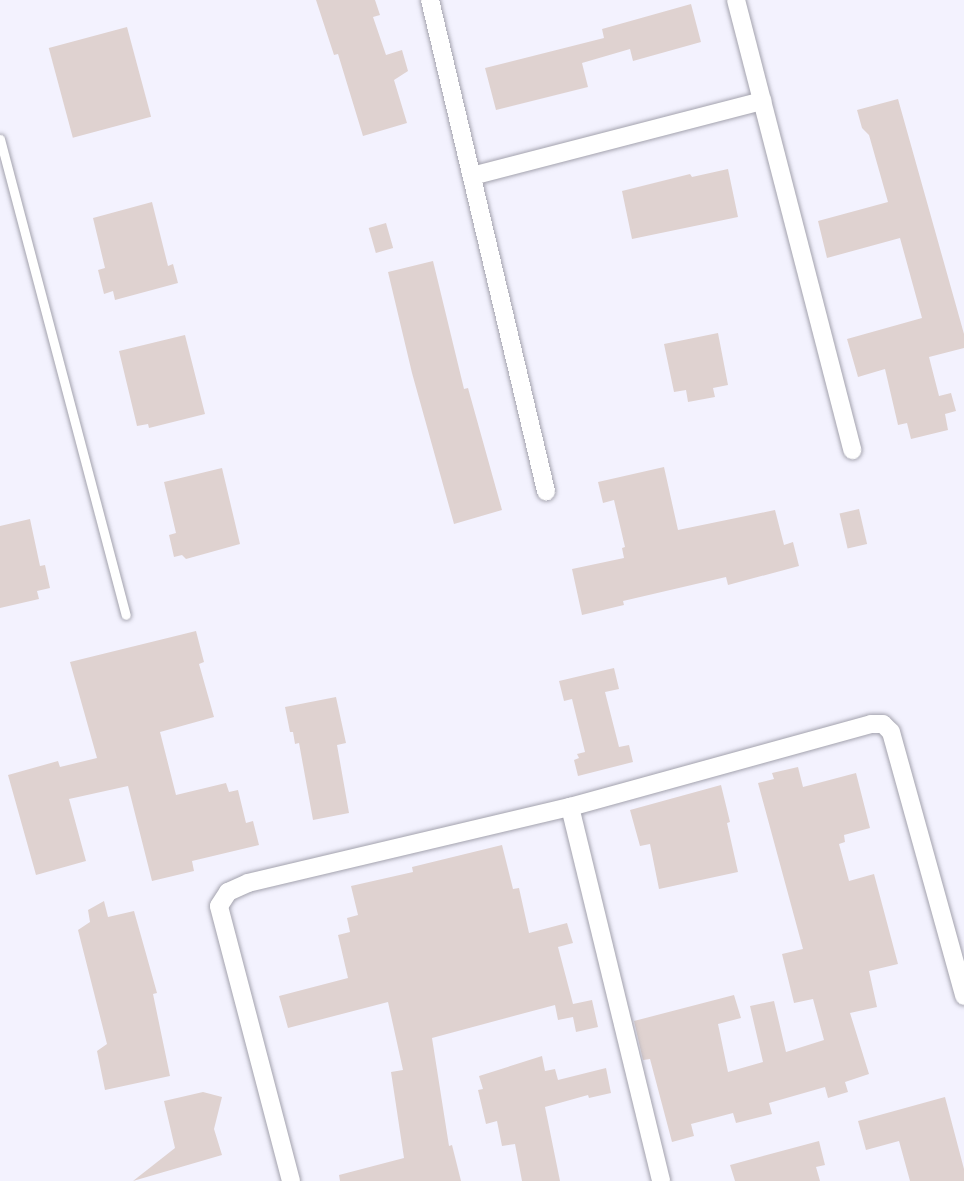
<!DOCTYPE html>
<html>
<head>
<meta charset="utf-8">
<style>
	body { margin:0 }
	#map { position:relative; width:964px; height:1181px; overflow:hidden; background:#f3f2fe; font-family:"Noto Sans",sans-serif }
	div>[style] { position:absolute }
	.building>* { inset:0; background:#dfd2d0; transform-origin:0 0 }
	.roads { filter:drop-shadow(0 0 2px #a3a2ad) drop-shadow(0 0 2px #a3a2ad) }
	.lane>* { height:9px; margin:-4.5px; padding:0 4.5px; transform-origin:4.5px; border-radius:4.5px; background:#fff }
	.street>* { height:18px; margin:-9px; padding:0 9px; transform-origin:9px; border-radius:9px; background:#fff }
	span { translate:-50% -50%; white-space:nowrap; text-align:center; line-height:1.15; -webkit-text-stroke:6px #fff; paint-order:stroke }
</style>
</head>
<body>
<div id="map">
	<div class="building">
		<div style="clip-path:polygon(316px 0,375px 0,380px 15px,373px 17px,386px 55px,402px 50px,408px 71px,394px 80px,407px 123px,363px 136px,338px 54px,334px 55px)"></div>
		<div style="clip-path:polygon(691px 4px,701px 42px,633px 61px,630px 49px,582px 63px,588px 87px,496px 110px,485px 68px,604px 38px,602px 29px)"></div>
		<div style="left:127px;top:27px;width:93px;height:81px;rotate:75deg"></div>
		<div style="clip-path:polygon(898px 99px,964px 334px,964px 348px,929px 357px,939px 396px,951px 393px,956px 411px,945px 414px,948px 430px,911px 439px,907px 423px,898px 425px,885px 369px,858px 377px,847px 339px,922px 318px,900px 238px,827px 258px,818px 221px,888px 202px,869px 135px,862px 128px,857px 110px)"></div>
		<div style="clip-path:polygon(728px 169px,738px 217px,632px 239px,622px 191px,690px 174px,692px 177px)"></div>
		<div style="clip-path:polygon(152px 202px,168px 266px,173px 264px,178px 283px,115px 300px,113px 291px,104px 294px,98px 270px,105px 268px,93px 218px)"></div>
		<div style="left:386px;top:223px;width:26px;height:18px;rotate:74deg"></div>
		<div style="clip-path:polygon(433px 261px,464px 389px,468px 388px,502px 510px,454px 524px,412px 373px,388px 272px)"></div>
		<div style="clip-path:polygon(718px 333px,728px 385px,713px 388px,715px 397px,688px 402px,686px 390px,674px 392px,664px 344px)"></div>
		<div style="clip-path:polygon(185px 335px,205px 414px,149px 428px,148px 424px,137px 426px,119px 351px)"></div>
		<div style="clip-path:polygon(664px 467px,678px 530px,775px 510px,784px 545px,793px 542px,799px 566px,728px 585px,726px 577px,623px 601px,624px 605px,582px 615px,572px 569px,624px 558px,622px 548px,625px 547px,614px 500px,603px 503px,598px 482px)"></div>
		<div style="clip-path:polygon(222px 468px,240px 544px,186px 559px,182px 555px,174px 557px,169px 535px,176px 533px,164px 482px)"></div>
		<div style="left:859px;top:509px;width:36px;height:20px;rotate:77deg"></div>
		<div style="clip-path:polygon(30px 519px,40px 566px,45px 565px,50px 588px,37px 591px,39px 599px,0 608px,0 526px)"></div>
		<div style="clip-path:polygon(196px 631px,204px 662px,199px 664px,214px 717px,160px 732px,176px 795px,226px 783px,229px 792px,238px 790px,246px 823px,253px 821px,259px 845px,192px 861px,194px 871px,152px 881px,128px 786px,69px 799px,86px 861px,36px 875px,8px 775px,58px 761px,60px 767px,97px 758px,70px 662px)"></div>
		<div style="clip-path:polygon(614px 668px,619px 689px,605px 692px,619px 747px,629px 745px,633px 762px,578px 776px,574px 760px,579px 758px,577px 754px,585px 752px,572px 699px,564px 701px,559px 681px)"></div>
		<div style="clip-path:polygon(336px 697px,346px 743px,337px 745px,349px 813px,313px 820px,299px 743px,295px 744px,293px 732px,290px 732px,285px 707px)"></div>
		<div style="clip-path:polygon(798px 767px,803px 787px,856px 773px,870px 828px,844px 835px,845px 842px,839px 844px,849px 881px,874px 874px,898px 964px,869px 971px,877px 1007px,850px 1013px,869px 1074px,845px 1082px,848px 1092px,828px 1098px,825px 1087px,769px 1103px,772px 1114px,736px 1123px,733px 1113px,691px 1124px,694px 1136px,672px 1142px,650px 1059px,643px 1060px,634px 1021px,734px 995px,741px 1018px,718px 1024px,728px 1072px,763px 1062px,750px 1006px,774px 1001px,786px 1052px,824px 1040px,813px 999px,794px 1003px,782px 954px,803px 949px,758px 783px,774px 779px,772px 773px)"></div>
		<div style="clip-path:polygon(721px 785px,730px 822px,727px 823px,738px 872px,659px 889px,650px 844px,640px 846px,630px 810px)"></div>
		<div style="clip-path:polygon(502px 845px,513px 889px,519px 888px,529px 933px,567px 923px,573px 943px,558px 947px,573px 1004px,592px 1000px,598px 1027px,576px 1032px,573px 1017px,558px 1020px,555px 1005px,432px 1038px,449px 1146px,452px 1145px,461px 1181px,340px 1181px,339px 1175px,404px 1158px,391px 1072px,403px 1070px,388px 1002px,288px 1028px,279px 996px,348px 978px,338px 935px,350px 932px,347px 918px,358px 915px,351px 886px,413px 872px,412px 867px)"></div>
		<div style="clip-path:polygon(104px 901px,108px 917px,134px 911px,157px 993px,153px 994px,170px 1076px,105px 1090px,97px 1051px,107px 1044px,78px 930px,90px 922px,88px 910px)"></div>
		<div style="clip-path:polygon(542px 1056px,545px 1071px,555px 1069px,558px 1080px,606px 1068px,611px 1093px,589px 1098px,588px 1095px,545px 1107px,560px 1181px,522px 1181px,515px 1144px,502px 1146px,497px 1121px,486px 1124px,478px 1090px,483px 1089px,479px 1076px)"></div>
		<div style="clip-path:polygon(203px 1092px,222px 1097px,214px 1129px,222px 1155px,133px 1181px,175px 1148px,164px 1101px)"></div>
		<div style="clip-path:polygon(945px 1097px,964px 1169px,964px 1181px,910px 1181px,899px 1141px,866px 1150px,858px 1121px)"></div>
		<div style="clip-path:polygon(819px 1141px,825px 1165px,816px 1167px,820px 1181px,735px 1181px,730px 1165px)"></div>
	</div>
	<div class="roads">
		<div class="lane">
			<div style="left:0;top:139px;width:492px;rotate:75.2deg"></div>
		</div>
		<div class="street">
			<div style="left:430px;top:0;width:505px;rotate:76.71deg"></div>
			<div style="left:736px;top:0;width:465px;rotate:75.5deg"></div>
			<div style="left:472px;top:176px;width:300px;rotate:-14.5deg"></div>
			<div style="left:570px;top:807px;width:385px;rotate:76.3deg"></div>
			<div style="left:291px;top:1181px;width:284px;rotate:-104.7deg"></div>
			<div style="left:219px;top:906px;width:17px;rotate:-57deg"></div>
			<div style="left:228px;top:892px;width:22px;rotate:-24deg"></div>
			<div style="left:248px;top:883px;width:331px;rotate:-13.3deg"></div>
			<div style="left:570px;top:807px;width:312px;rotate:-15.4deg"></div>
			<div style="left:871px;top:724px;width:12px"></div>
			<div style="left:883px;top:724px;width:11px;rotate:45deg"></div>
			<div style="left:891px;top:732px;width:274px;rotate:74.5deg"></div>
		</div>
	</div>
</div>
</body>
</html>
